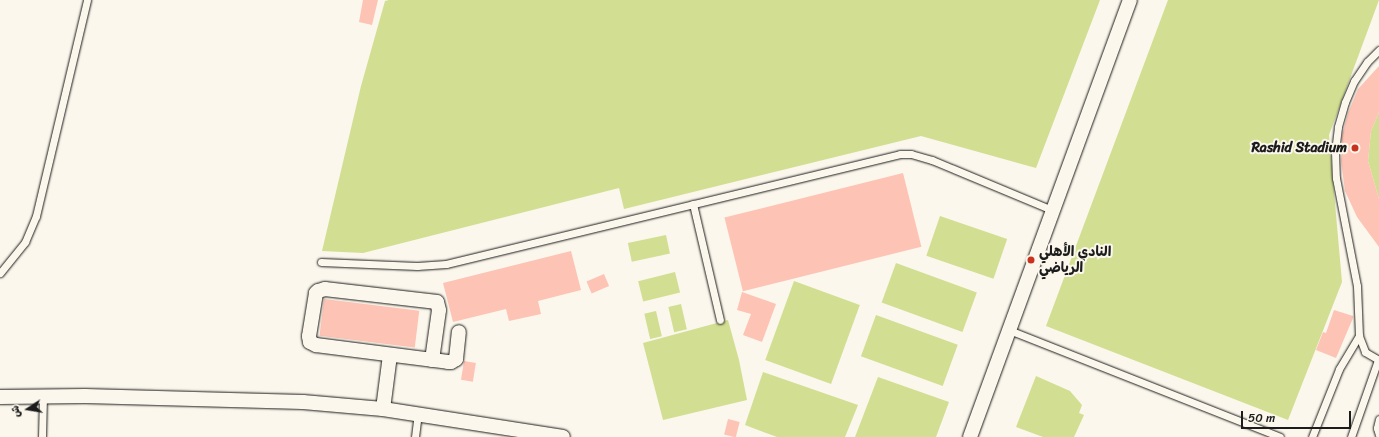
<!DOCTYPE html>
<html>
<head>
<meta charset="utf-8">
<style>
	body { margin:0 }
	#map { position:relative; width:1379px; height:437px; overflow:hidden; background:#fbf7ec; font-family:Sriracha,"Playpen Sans Arabic",sans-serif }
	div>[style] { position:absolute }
	.green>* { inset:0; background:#d2de91; transform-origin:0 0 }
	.building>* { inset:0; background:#fdc3b4; transform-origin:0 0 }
	.roads { filter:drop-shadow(0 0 1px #1c1c1c) drop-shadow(0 0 1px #1c1c1c) }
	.service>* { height:7px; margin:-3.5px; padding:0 3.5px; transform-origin:3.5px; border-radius:3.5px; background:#fbf7ec }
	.minor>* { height:14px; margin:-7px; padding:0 7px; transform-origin:7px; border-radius:7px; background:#fbf7ec }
	.dots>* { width:11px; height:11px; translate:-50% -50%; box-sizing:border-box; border:2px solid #fbf7ec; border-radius:50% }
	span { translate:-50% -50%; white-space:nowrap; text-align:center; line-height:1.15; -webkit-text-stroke:4px #fbf7ec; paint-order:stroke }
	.poi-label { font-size:14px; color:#1c1c1c; font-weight:700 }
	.right { translate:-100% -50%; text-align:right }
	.left { translate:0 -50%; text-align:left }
	.north { position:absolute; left:8px; top:389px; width:40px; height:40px; -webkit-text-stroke:3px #fbf7ec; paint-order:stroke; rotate:258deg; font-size:11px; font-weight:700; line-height:16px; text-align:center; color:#1c1c1c }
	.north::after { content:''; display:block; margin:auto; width:14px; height:18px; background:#1c1c1c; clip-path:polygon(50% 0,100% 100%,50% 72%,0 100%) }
	.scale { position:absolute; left:1241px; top:411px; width:110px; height:18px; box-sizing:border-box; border:2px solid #1c1c1c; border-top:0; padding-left:5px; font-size:12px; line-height:14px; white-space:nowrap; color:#1c1c1c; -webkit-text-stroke:3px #fbf7ec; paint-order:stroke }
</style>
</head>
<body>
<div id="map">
	<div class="green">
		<div style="clip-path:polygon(389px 0,1100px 0,1036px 168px,921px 136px,624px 209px,619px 188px,363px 253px,322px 251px,361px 86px,385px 1px)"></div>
		<div style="clip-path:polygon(1168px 0,1379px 0,1329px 135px,1342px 282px,1288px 420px,1046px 326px)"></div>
		<div style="clip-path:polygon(1379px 112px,1379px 199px,1368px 161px,1371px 131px)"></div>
		<div style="left:940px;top:216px;width:71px;height:42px;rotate:19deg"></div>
		<div style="left:666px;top:235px;width:19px;height:39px;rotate:78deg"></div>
		<div style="left:896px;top:263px;width:86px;height:42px;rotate:20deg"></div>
		<div style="left:675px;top:272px;width:21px;height:38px;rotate:76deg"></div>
		<div style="left:794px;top:281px;width:70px;height:84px;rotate:20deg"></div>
		<div style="left:681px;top:304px;width:26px;height:13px;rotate:77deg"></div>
		<div style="left:656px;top:311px;width:26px;height:12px;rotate:77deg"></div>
		<div style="left:876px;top:315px;width:87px;height:44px;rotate:20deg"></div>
		<div style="clip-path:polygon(728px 320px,739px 360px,747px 400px,663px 420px,643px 343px)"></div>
		<div style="clip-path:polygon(763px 372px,858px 405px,845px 437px,777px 437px,745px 425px)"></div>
		<div style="clip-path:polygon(1036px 376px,1070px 391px,1082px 405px,1079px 413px,1084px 415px,1074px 437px,1043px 437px,1016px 427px)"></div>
		<div style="clip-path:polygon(878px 377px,949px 402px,936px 437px,855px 437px)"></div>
	</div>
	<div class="building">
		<div style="clip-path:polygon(363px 0,378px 0,372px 25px,359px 22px)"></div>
		<div style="clip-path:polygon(1379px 66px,1379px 112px,1371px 131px,1368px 161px,1379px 199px,1379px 247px,1357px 217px,1345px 191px,1341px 161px,1342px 136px,1348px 113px,1358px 89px)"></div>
		<div style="left:903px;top:173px;width:76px;height:184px;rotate:76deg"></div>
		<div style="clip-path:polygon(571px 251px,581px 290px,538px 301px,541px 314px,509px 321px,506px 309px,453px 322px,443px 283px)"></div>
		<div style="left:604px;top:274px;width:13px;height:19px;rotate:67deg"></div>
		<div style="clip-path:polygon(742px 292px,776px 304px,762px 342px,743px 335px,751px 314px,737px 310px)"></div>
		<div style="left:324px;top:299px;width:96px;height:37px;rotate:7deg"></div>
		<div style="clip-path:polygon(1334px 310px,1353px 316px,1353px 318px,1336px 358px,1316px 350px,1323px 332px,1326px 333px)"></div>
		<div style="left:464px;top:361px;width:12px;height:19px;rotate:9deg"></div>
		<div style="left:728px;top:419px;width:12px;height:16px;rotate:14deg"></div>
	</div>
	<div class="roads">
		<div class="service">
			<div style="left:1379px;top:50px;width:17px;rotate:135deg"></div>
			<div style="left:1367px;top:62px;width:23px;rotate:124deg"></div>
			<div style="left:1354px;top:81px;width:23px;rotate:113deg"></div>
			<div style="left:1345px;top:102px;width:26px;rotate:106deg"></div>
			<div style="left:1338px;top:127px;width:25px;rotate:97deg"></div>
			<div style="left:1335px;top:152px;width:26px;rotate:88deg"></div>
			<div style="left:1336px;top:178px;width:110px;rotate:79deg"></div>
			<div style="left:1357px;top:286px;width:50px;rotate:87.7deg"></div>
			<div style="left:1359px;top:336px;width:17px;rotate:69deg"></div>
			<div style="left:1365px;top:352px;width:16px;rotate:30deg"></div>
			<div style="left:693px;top:204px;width:119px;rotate:76.9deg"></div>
			<div style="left:321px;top:262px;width:96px;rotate:2.4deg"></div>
			<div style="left:417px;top:266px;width:29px;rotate:-4deg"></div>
			<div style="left:446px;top:264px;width:467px;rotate:-13.6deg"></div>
			<div style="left:900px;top:154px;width:11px"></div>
			<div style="left:911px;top:154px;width:22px;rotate:16deg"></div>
			<div style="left:932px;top:160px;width:130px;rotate:22.6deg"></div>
			<div style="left:0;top:273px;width:40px;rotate:-51deg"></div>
			<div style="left:25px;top:242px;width:28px;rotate:-67deg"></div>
			<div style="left:36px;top:216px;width:222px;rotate:-76.7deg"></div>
			<div style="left:1009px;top:330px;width:291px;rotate:21.5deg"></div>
			<div style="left:1379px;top:419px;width:9px;rotate:103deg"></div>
			<div style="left:1377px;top:428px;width:7px;rotate:74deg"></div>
			<div style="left:42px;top:437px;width:41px;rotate:-88.6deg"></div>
			<div style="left:415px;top:437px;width:23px;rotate:-83deg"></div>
			<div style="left:1312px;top:437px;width:73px;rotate:-68.3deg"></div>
			<div style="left:1339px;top:369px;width:39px;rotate:-59deg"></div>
			<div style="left:1351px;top:437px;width:82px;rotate:-70.7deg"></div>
		</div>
		<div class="minor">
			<div style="left:432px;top:360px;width:50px;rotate:-82deg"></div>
			<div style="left:439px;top:310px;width:8px;rotate:-104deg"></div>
			<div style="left:437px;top:302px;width:113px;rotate:-173.4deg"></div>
			<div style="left:325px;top:289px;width:7px;rotate:164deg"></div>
			<div style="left:318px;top:291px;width:3px;rotate:135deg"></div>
			<div style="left:316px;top:293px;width:44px;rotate:99.2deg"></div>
			<div style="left:309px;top:336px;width:6px;rotate:81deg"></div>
			<div style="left:310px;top:342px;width:7px;rotate:27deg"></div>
			<div style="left:316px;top:345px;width:133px;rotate:7.3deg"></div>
			<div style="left:448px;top:362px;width:3px"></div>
			<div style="left:451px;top:362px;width:6px;rotate:-31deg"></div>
			<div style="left:456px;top:359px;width:27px;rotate:-84deg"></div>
			<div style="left:0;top:397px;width:85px;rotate:-0.7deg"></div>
			<div style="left:85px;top:396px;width:218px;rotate:1.6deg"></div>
			<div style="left:303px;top:402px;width:80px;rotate:5deg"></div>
			<div style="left:383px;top:409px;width:182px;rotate:8.8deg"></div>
			<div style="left:383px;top:409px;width:54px;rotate:-82.6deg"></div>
			<div style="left:970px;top:437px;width:465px;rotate:-69.9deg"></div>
		</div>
	</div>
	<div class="dots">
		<div style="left:1355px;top:148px;background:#c8321e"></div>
		<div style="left:1031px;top:260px;background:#c8321e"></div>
	</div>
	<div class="poi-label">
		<span class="right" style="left:1347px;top:148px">Rashid Stadium</span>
		<span class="left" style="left:1039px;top:260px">النادي الأهلي<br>الرياضي</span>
	</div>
	<div class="north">ش</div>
	<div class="scale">50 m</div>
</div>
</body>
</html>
